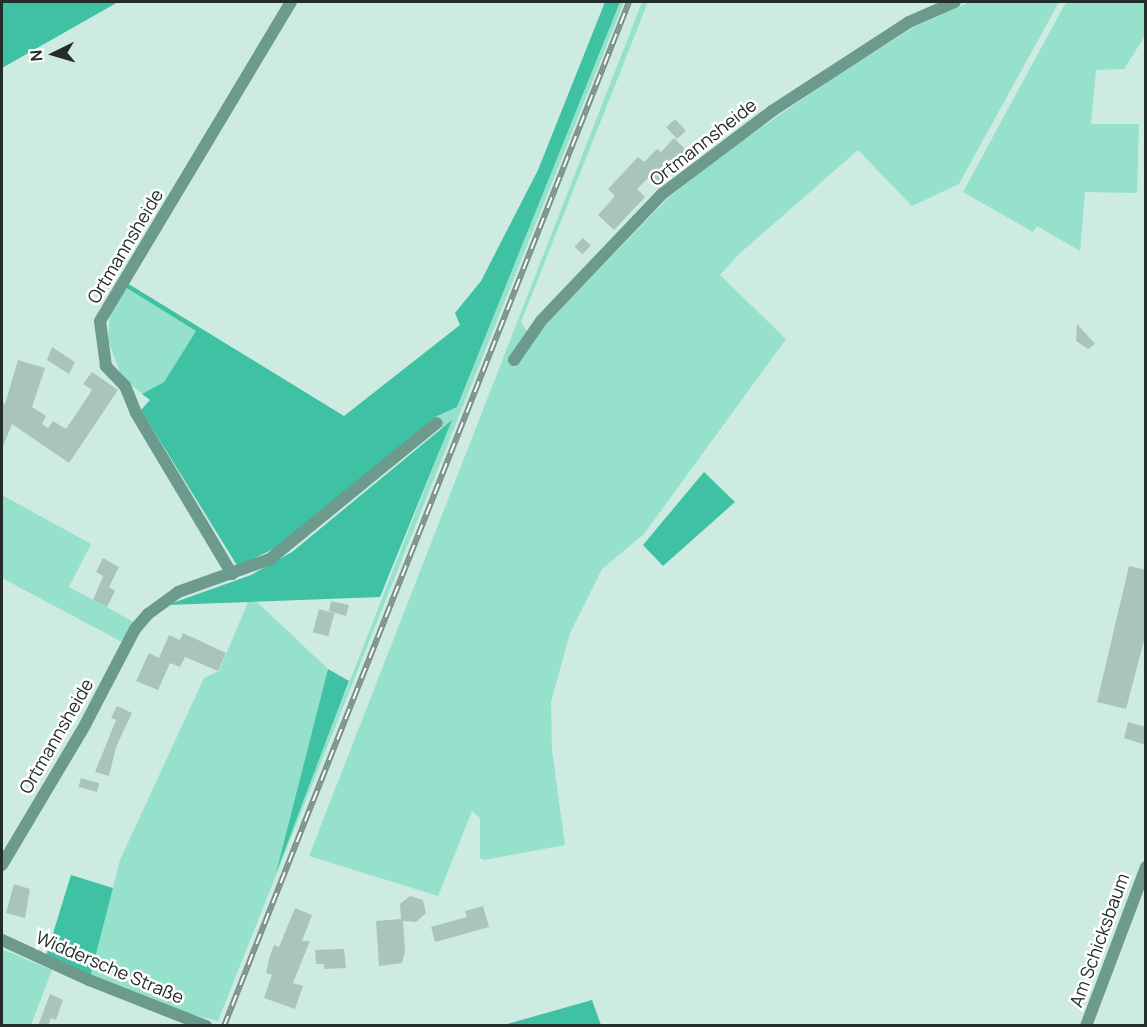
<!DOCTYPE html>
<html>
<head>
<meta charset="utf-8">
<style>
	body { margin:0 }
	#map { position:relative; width:1147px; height:1027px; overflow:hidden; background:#ceebe2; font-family:Manrope,sans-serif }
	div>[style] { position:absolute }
	.green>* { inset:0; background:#95e1cc }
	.forest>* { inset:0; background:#3fc1a4 }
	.building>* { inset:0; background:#a9c4bc; transform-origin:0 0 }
	.minor>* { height:12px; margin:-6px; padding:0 6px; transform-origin:6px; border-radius:6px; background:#6c9a8d }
	.rail>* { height:6px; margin-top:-3px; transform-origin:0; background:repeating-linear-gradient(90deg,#fff 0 11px,#7c908a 0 22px); box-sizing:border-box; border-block:2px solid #7c908a }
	span { translate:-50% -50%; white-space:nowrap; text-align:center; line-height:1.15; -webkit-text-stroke:5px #fff; paint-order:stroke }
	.street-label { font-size:18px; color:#232e2b }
	.frame { position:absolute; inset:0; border:3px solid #232e2b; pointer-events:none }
	.north { position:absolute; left:24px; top:24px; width:60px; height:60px; -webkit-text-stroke:4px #fff; paint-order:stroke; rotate:265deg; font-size:16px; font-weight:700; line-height:24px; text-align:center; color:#232e2b }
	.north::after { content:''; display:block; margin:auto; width:21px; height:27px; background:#232e2b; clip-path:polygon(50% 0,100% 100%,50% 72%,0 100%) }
</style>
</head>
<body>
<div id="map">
	<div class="green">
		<div style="clip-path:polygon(620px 2px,624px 2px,218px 1021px,179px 1011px,90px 977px,120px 860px,204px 678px,219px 671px,248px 602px,257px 602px,328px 669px,278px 866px,451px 421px,442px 428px,435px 417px,457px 407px)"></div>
		<div style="clip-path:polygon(642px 2px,648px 2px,521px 322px,527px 332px,508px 363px,516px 367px,539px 332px,667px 199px,721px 155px,832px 79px,914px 27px,970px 2px,1059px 2px,959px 184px,912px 206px,858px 150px,739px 254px,720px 275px,786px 339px,644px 534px,602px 569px,570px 633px,551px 702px,552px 750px,565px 845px,484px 860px,480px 858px,480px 818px,472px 811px,438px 896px,309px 856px)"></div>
		<div style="clip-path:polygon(1066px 2px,1145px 2px,1145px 36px,1124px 69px,1096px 70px,1091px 124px,1139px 124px,1137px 193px,1085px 192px,1080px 251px,1037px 226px,1033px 232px,963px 192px)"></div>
		<div style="clip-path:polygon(125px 287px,196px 331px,164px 382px,142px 394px,122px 377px,108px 341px,110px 312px)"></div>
		<div style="clip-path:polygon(2px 495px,91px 544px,69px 587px,134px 622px,122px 642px,2px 578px)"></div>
		<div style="clip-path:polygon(2px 949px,52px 970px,31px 1025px,2px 1025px)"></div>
	</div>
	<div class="forest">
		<div style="clip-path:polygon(2px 2px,118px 2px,2px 68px)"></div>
		<div style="clip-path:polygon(605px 2px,620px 2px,457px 407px,435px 417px,279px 546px,238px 567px,141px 410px,150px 400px,142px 394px,164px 382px,196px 331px,125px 287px,127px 283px,344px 416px,460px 325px,455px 313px,481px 281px,538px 170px)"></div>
		<div style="clip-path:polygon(452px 420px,380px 597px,167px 605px,251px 575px,292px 552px)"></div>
		<div style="clip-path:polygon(704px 472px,735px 502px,663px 566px,643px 545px)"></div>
		<div style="clip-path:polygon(328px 669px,349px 681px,276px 873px)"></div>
		<div style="clip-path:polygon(71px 875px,113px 888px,90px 977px,46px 956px)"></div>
		<div style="clip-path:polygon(592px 1000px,601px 1025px,504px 1025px)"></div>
	</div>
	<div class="building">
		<div style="left:675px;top:119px;width:16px;height:12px;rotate:47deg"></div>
		<div style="clip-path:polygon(674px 138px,688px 152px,659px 182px,651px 175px,637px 189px,645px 197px,614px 230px,598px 215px,615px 196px,608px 189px,638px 157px,644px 162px,657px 149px,661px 152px)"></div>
		<div style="left:583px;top:238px;width:11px;height:12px;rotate:45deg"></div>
		<div style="clip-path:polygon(1077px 324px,1095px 344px,1088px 349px,1076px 341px)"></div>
		<div style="clip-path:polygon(52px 347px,75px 362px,69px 374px,47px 360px)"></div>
		<div style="clip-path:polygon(18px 360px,45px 368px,32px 407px,46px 416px,42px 424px,48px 428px,53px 421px,66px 429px,92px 390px,83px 384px,92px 372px,118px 390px,69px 463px,12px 424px,2px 449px,2px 403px,5px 404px)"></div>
		<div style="clip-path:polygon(103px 558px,119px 567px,109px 587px,115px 591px,107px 607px,93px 600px,103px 576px,96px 572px)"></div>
		<div style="clip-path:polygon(1129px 566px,1146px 570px,1146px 633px,1126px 709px,1097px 702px)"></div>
		<div style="clip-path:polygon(331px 601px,349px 605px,346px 616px,329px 611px)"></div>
		<div style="left:319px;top:609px;width:16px;height:24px;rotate:15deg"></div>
		<div style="clip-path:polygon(183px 633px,226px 653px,218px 671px,185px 657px,180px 667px,170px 663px,158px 690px,136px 681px,149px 653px,159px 658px,169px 635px,180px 640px)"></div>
		<div style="clip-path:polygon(117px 706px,132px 713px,116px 747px,109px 776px,95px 772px,116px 720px,111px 718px)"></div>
		<div style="clip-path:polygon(1128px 722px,1146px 727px,1146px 745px,1124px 738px)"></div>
		<div style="left:81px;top:778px;width:19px;height:9px;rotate:16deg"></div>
		<div style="clip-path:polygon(14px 884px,30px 889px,25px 918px,6px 913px)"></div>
		<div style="clip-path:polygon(410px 896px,423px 900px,426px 913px,416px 922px,403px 921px,405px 951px,402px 963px,379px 966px,376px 921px,401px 919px,400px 904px)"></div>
		<div style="clip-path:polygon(483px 906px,489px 927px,435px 942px,431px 927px,467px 917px,465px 911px)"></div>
		<div style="clip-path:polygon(295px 908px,312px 915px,302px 941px,310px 941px,293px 983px,303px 986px,295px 1009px,264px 998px,272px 975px,266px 973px,269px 959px,274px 945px,279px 947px)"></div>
		<div style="clip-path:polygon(344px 949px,346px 968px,324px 969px,324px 964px,316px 964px,315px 950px)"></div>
		<div style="clip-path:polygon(50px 994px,63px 1000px,56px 1020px,51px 1018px,48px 1026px,38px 1026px)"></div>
	</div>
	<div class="minor">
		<div style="left:514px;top:360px;width:47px;rotate:-55.3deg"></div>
		<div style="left:541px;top:321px;width:175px;rotate:-46.4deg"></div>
		<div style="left:662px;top:194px;width:138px;rotate:-37deg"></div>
		<div style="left:772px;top:111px;width:163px;rotate:-33deg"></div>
		<div style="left:909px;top:22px;width:50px;rotate:-23.5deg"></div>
		<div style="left:232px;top:574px;width:187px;rotate:-120.8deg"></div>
		<div style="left:136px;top:413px;width:29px;rotate:-112deg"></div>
		<div style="left:125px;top:386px;width:28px;rotate:-134deg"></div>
		<div style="left:106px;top:366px;width:45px;rotate:-97.6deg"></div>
		<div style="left:100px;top:321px;width:372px;rotate:-59.1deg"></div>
		<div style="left:2px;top:865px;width:163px;rotate:-59.3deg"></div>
		<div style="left:85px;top:725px;width:108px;rotate:-62.5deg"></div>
		<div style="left:135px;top:629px;width:20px;rotate:-49deg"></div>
		<div style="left:148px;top:614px;width:37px;rotate:-36deg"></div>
		<div style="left:178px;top:592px;width:98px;rotate:-19.7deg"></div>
		<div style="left:270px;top:559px;width:215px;rotate:-39.2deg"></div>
		<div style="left:2px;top:940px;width:96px;rotate:24.7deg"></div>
		<div style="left:89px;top:980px;width:126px;rotate:21.5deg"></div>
		<div style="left:1086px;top:1026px;width:170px;rotate:-69.3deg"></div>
	</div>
	<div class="rail">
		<div style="left:224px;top:1026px;width:1101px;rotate:-68.42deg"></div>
	</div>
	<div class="street-label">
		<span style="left:703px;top:142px;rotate:-38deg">Ortmannsheide</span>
		<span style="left:125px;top:246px;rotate:-59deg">Ortmannsheide</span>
		<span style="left:56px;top:736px;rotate:-60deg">Ortmannsheide</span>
		<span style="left:1099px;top:940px;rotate:-70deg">Am Schicksbaum</span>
		<span style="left:110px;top:967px;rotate:23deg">Widdersche Straße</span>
	</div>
	<div class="frame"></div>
	<div class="north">N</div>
</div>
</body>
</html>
